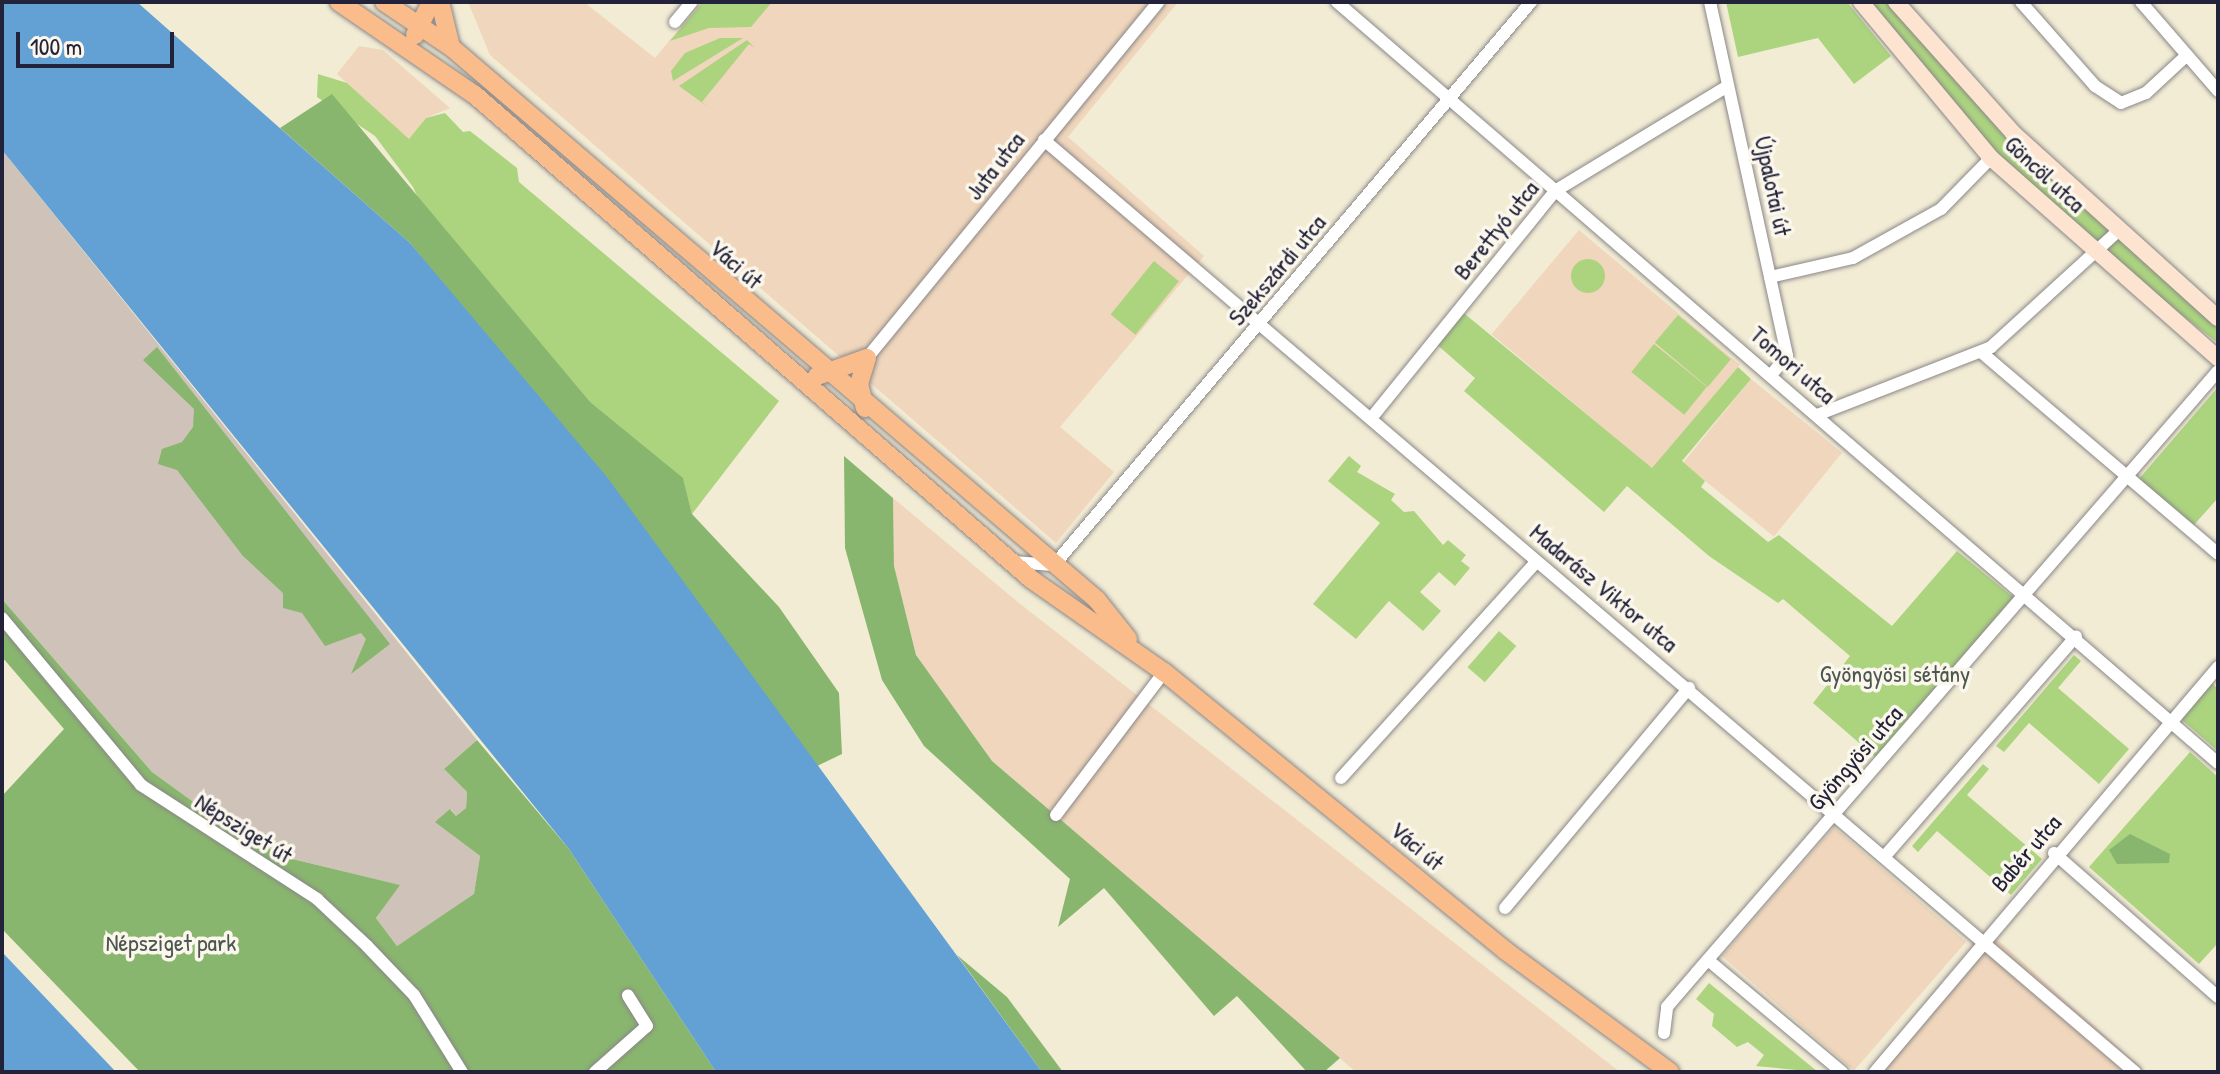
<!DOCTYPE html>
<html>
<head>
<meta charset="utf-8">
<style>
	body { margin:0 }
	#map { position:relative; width:2220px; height:1074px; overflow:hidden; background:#f2ecd5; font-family:"Patrick Hand",sans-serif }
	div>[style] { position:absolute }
	.built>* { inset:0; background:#f0d6bc; transform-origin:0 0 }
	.industrial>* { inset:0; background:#cec2b9 }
	.green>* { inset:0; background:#acd47f; transform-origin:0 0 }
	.round { border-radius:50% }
	.forest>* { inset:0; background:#89b66e }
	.water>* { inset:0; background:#63a1d5 }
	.roads { filter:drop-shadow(0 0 2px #8a8788) drop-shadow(0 0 2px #8a8788) }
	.street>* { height:12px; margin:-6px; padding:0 6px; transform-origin:6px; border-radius:6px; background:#fff }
	.secondary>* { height:16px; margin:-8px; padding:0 8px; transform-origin:8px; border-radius:8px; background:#fde4d0 }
	.primary>* { height:18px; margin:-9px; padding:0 9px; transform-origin:9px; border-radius:9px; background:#f9bc8a }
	span { translate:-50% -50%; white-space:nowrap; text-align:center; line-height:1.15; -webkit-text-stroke:7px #fbf7ec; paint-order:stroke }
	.street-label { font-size:24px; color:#22223b }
	.park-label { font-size:24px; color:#4b574f }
	.frame { position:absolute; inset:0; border:4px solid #22223b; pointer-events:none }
	.scale { position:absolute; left:16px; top:32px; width:158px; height:36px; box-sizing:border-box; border:4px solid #22223b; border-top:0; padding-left:10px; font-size:24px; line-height:28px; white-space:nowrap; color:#22223b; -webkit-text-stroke:6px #fbf7ec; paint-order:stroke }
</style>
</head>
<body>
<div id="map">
	<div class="built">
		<div style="clip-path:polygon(468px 2px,584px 2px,655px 58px,701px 2px,1178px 2px,1068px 137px,1204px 256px,1060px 427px,1114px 472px,1056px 543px,490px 55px)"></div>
		<div style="clip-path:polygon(359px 46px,383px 50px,450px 108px,426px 118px,409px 140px,337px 74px)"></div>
		<div style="left:1579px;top:230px;width:210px;height:136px;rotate:40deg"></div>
		<div style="left:1751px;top:379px;width:117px;height:108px;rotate:39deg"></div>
		<div style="clip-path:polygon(893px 498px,1019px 603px,1620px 1072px,1356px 1072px,992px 761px,916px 655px,894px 566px)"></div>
		<div style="left:1834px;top:827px;width:175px;height:171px;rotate:41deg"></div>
		<div style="clip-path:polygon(1991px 934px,2146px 1072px,1874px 1072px)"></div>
	</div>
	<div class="industrial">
		<div style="clip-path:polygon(2px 150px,477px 740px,444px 769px,467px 792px,466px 808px,456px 816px,451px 809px,451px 834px,480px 856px,474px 895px,397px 946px,376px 918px,399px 885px,284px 857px,217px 819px,152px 772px,2px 599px)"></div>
	</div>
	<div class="green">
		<div style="clip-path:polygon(703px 2px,772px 2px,751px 27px,709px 28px,670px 41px)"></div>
		<div style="clip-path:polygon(1726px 2px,1847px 2px,1891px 56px,1854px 84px,1818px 38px,1738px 57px)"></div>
		<div style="clip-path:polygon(1870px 2px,1891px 2px,2115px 230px,2096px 249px,1989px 152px)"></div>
		<div style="clip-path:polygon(720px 38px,743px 38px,673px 81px,671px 71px,685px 53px)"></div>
		<div style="clip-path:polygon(747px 40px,755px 48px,749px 44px,702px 102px,708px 107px,679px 86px)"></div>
		<div style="clip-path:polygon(318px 74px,347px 83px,409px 139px,426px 118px,445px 113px,463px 132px,470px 131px,517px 168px,519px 182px,779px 401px,692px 514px,683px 479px,588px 401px,435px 234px,413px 187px,375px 136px,317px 97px)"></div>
		<div style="clip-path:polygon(2120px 235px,2218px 324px,2218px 343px,2101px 253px)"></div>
		<div class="round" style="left:1571px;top:259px;width:34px;height:34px"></div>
		<div style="left:1154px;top:261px;width:32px;height:69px;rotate:39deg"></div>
		<div style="clip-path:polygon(1460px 310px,1652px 468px,1738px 367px,1751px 379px,1682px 461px,1705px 481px,1701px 487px,1768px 542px,1779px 535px,1892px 626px,1957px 551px,2019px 602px,1880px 761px,1813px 703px,1850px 656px,1783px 599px,1778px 603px,1709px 556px,1627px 486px,1604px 512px,1464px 391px,1475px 378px,1434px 342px)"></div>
		<div style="left:1678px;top:315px;width:69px;height:36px;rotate:40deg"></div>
		<div style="left:1654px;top:344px;width:68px;height:36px;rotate:39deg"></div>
		<div style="clip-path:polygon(2218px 387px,2218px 498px,2193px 526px,2138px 480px)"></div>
		<div style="clip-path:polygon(1349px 456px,1361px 466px,1357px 472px,1395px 494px,1391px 500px,1404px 512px,1414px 511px,1443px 545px,1448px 540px,1466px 555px,1461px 561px,1470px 568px,1455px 586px,1439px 572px,1420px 592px,1441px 611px,1423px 631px,1389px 601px,1356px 639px,1313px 604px,1380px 523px,1328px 481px)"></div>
		<div style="left:1499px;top:631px;width:23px;height:48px;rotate:41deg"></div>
		<div style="clip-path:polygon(2074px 655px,2081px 661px,2058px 688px,2129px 749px,2099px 784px,2029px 723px,2004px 752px,1996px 746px)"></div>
		<div style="clip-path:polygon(2212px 683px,2218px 689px,2218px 751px,2181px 719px)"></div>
		<div style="clip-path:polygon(2190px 752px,2218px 777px,2218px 943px,2199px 964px,2089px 867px)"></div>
		<div style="clip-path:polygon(1983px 764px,1989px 769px,1967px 795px,2042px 859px,2011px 895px,1937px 831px,1918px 852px,1912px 846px)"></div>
		<div style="clip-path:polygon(1709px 983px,1818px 1072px,1756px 1066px,1764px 1055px,1748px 1042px,1737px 1047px,1712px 1026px,1714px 1014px,1696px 999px)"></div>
	</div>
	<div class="forest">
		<div style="clip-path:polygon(332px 94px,590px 402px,683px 478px,692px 514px,779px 607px,839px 693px,842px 754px,815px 767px,674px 570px,410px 243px,280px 128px)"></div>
		<div style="clip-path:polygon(157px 347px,390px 644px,351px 674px,366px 639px,361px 633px,325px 646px,302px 613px,283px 608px,283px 593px,243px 556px,177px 470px,158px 464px,162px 449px,182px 442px,193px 427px,194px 409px,143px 360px)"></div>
		<div style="clip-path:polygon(844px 456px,893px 498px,894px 566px,916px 655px,992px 761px,1340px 1058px,1324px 1072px,1307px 1072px,1237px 996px,1214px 1016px,1104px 888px,1058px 927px,1070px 879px,924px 746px,882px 680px,845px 548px)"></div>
		<div style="clip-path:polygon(2px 599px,152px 772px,217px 819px,284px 857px,400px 885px,376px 918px,397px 946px,474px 894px,480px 856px,435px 822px,450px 809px,456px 816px,466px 808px,467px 792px,444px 769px,477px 740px,569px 849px,716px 1072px,140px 1072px,2px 929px,2px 796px,64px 729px,2px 657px)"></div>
		<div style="clip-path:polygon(2130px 834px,2170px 854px,2169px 863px,2117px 864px,2109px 850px)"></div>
		<div style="clip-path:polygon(957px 955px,1007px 997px,1063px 1072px,1042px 1072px)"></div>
	</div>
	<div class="water">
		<div style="clip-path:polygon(2px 2px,137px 2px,410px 243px,607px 477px,1042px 1072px,716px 1072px,569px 849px,2px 150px)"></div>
		<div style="clip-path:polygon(2px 952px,116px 1072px,2px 1072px)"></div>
	</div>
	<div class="roads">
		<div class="street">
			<div style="left:1337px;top:2px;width:1164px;rotate:40.82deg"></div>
			<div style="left:1710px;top:2px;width:362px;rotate:77.7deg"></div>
			<div style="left:1787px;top:356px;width:23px;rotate:130deg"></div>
			<div style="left:2021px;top:2px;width:112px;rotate:48.6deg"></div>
			<div style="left:2095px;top:86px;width:31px;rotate:33deg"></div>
			<div style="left:2121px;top:103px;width:27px;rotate:-22deg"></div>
			<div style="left:2146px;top:93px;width:54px;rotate:-42.8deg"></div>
			<div style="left:2141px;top:2px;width:118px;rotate:49.1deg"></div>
			<div style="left:675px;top:22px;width:26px;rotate:-50deg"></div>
			<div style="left:1044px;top:140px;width:1435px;rotate:40.51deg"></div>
			<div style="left:1770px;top:277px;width:85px;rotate:-12.9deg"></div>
			<div style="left:1853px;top:258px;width:101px;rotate:-29.1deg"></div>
			<div style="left:1941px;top:209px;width:71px;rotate:-45.6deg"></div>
			<div style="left:1981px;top:352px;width:311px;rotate:40.4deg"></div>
			<div style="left:867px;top:358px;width:460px;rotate:-50.7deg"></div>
			<div style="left:1817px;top:415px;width:187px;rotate:-21.3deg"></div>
			<div style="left:1991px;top:347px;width:173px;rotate:-42.4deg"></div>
			<div style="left:1373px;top:416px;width:289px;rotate:-51deg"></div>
			<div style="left:1555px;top:191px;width:202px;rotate:-31.3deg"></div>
			<div style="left:1012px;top:562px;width:42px;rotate:4.1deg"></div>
			<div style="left:1054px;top:565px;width:738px;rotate:-49.73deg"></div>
			<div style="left:2px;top:618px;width:217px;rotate:50.2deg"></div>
			<div style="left:141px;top:785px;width:210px;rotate:32.9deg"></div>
			<div style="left:317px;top:899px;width:69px;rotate:43.2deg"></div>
			<div style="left:367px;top:946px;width:68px;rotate:46.2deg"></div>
			<div style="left:414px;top:995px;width:91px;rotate:58.1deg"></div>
			<div style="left:1341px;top:778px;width:291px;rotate:-47.9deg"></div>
			<div style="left:1056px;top:815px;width:179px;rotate:-52.9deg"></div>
			<div style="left:2054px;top:853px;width:218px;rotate:41.3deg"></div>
			<div style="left:1885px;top:856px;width:291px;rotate:-49deg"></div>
			<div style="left:1505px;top:908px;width:287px;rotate:-50.1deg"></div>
			<div style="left:1708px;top:960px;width:175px;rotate:39.9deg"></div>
			<div style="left:1664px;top:1033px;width:26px;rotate:-83deg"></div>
			<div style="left:1667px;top:1007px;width:46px;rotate:-49.4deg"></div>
			<div style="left:1697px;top:972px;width:795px;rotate:-49.08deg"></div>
			<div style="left:595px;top:1072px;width:69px;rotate:-41.5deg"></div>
			<div style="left:647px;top:1026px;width:36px;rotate:-122deg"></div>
			<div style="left:1875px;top:1072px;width:531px;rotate:-49.74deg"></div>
		</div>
		<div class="secondary">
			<div style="left:1861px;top:2px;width:203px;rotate:50.2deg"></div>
			<div style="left:1991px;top:158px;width:303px;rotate:41.4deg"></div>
			<div style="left:1896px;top:2px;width:176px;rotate:48.2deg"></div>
			<div style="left:2013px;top:133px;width:276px;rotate:42.1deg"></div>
		</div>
		<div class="primary">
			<div style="left:339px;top:2px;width:165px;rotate:34.4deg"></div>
			<div style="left:475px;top:95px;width:737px;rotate:41.04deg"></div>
			<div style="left:1031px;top:579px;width:162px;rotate:35deg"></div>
			<div style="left:1164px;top:672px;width:441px;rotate:39.2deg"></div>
			<div style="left:1506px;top:951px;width:204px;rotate:36.4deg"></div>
			<div style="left:384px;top:2px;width:81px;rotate:33.9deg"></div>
			<div style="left:451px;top:47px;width:850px;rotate:40.56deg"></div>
			<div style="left:1097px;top:600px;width:50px;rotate:51.5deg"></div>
			<div style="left:440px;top:2px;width:46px;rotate:76.3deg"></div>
			<div style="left:415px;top:35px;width:37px;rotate:-64deg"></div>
			<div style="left:817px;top:376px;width:53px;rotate:-19.8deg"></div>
			<div style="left:865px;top:408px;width:25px;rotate:-104deg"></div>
			<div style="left:859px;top:384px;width:27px;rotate:-73deg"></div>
		</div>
	</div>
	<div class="street-label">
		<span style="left:995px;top:166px;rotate:-52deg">Juta utca</span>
		<span style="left:2045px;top:174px;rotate:43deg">Göncöl utca</span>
		<span style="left:1773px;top:186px;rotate:78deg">Újpalotai út</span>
		<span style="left:1496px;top:230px;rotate:-51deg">Berettyó utca</span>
		<span style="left:736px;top:264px;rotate:41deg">Váci út</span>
		<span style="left:1277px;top:270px;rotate:-50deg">Szekszárdi utca</span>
		<span style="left:1793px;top:365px;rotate:41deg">Tomori utca</span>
		<span style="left:1604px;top:588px;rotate:40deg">Madarász Viktor utca</span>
		<span style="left:1855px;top:758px;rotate:-49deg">Gyöngyösi utca</span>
		<span style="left:244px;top:828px;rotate:32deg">Népsziget út</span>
		<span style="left:1417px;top:846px;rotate:40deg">Váci út</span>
		<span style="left:2026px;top:853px;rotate:-49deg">Babér utca</span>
	</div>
	<div class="park-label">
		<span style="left:1895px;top:674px">Gyöngyösi sétány</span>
		<span style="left:171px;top:943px">Népsziget park</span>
	</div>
	<div class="frame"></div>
	<div class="scale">100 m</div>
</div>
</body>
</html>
